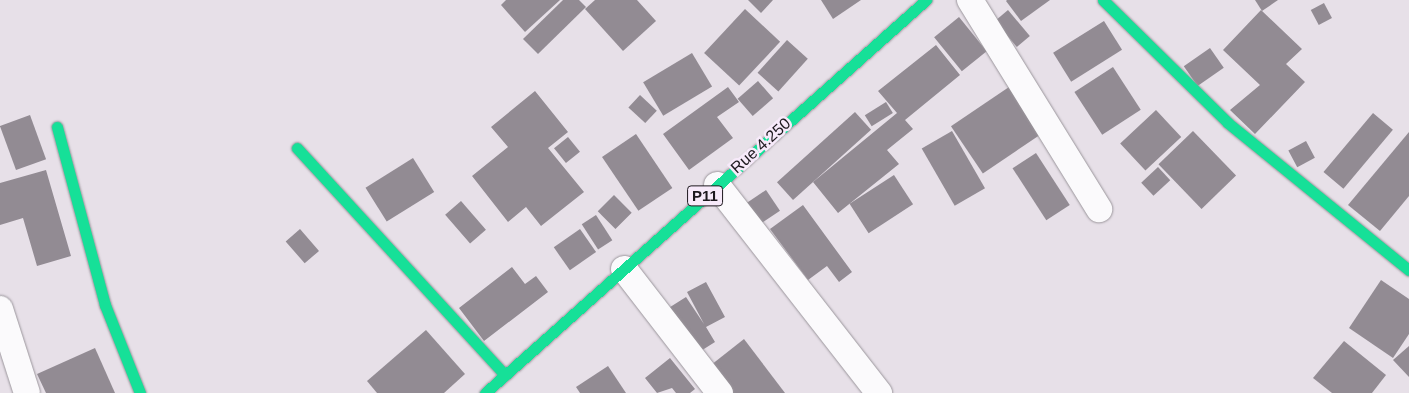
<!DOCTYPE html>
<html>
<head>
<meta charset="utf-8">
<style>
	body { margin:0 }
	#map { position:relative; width:1409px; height:393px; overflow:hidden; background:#e7e0e8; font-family:Helvetica,sans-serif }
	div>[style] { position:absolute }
	.building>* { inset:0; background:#928b93; transform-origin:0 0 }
	.roads { filter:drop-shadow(0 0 1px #9b969c) drop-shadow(0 0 1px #9b969c) }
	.street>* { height:26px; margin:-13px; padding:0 13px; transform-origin:13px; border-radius:13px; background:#fbfafc }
	.fast>* { height:11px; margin:-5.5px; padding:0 5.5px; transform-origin:5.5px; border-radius:5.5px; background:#16e098 }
	span { translate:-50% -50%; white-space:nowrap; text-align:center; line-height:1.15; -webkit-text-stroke:5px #f7eafa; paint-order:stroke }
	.shield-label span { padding:1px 4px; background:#f7eafa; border:1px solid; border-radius:4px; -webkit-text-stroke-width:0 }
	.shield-label { font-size:15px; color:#1d191e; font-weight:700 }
	.street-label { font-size:16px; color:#1d191e }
</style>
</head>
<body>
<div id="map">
	<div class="building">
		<div style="clip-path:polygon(506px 0,560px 0,525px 32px,501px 5px)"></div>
		<div style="clip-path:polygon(563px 0,579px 0,586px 7px,538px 54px,523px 39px)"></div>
		<div style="clip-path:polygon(595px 0,637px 0,656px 21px,623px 51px,585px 9px)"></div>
		<div style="clip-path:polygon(748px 0,773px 0,761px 13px)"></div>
		<div style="clip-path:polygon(821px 0,861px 0,833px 19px)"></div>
		<div style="clip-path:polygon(1050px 0,1021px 21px,1006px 1px,1007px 0)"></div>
		<div style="clip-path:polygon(1255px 0,1278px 0,1262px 11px)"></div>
		<div style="left:1324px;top:3px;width:17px;height:15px;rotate:62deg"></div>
		<div style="left:745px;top:9px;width:48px;height:60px;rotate:43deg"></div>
		<div style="left:1008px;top:10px;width:34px;height:17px;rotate:50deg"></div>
		<div style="clip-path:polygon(1261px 10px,1302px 49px,1286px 64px,1305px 82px,1255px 134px,1230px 110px,1260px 85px,1223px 50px)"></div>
		<div style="left:959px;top:17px;width:44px;height:32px;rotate:51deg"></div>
		<div style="left:1104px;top:21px;width:34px;height:60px;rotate:58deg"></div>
		<div style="left:787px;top:40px;width:28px;height:44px;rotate:42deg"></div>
		<div style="clip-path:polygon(936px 45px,960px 75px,905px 120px,913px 129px,887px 150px,899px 164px,838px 213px,813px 182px,897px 113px,878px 91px)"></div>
		<div style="left:1210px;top:48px;width:24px;height:32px;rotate:55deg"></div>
		<div style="left:692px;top:53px;width:39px;height:57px;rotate:59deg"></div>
		<div style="left:1113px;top:67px;width:51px;height:46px;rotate:57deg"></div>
		<div style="left:758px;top:81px;width:23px;height:27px;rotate:49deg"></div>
		<div style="clip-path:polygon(728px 87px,739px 102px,717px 117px,733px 138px,689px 170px,663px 134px)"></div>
		<div style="left:1009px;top:87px;width:57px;height:70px;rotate:56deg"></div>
		<div style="clip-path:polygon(535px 91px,568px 132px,548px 148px,584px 192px,541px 226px,526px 207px,508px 222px,472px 176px,508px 147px,491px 127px)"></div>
		<div style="left:640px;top:95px;width:23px;height:17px;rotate:43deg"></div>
		<div style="left:886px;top:102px;width:13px;height:25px;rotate:58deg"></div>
		<div style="left:1156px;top:110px;width:37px;height:49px;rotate:47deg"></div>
		<div style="left:855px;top:112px;width:24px;height:105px;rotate:48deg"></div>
		<div style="left:1373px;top:113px;width:26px;height:77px;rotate:40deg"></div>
		<div style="left:30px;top:115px;width:47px;height:32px;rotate:70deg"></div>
		<div style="left:952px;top:131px;width:66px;height:35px;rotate:60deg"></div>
		<div style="left:1193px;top:131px;width:62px;height:48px;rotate:46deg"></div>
		<div style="clip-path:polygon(1409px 132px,1409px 196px,1380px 231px,1348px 205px)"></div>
		<div style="left:636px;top:134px;width:65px;height:41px;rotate:56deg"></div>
		<div style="left:568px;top:137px;width:19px;height:18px;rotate:51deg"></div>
		<div style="left:1306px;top:141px;width:19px;height:20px;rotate:62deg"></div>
		<div style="left:1036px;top:153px;width:62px;height:28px;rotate:57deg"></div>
		<div style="left:413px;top:158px;width:40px;height:56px;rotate:58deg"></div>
		<div style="left:1158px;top:167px;width:18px;height:23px;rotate:47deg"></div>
		<div style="clip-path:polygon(46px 170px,71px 256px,37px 266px,23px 218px,0 225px,0 183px)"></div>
		<div style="left:894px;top:175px;width:35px;height:53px;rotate:57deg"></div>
		<div style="left:766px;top:190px;width:25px;height:39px;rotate:56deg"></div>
		<div style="left:614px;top:195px;width:25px;height:23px;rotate:45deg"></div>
		<div style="left:461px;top:201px;width:38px;height:21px;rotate:49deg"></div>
		<div style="clip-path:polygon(803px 205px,852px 272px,839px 282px,827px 266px,808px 280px,770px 229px)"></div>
		<div style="left:596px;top:215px;width:30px;height:17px;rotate:57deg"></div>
		<div style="left:300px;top:229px;width:29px;height:19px;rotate:49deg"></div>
		<div style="left:580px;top:229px;width:28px;height:32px;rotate:55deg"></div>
		<div style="clip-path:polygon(512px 267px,525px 284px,536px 276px,548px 292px,484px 341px,459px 308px)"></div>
		<div style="clip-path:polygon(1381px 280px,1409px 299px,1409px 334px,1393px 358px,1349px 328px)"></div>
		<div style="clip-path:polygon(706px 282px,725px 317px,706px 327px,715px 342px,696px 354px,667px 309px,686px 297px,704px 324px,687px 292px)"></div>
		<div style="clip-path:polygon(426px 330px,465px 374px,444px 393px,377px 393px,367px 381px)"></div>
		<div style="clip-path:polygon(744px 339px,785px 393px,732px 393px,711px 365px)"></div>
		<div style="clip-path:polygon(1344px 341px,1386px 375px,1372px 393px,1332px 393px,1313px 378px)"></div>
		<div style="clip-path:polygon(1409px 346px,1409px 377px,1393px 360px)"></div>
		<div style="clip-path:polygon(95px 348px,115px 393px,46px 393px,37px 374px)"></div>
		<div style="clip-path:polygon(670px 358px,695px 389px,690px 393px,676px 393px,672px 388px,657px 393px,645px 378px)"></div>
		<div style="clip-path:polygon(608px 366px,626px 393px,580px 393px,576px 387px)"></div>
	</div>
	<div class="roads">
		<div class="street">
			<div style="left:970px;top:0;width:246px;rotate:58.3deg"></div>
			<div style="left:717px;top:185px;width:264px;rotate:52.1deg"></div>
			<div style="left:624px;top:269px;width:157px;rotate:52.3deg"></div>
			<div style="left:0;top:309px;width:88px;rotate:72.2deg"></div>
		</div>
		<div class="fast">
			<div style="left:1103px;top:0;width:175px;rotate:44.5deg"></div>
			<div style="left:1228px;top:123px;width:233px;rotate:39.1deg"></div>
			<div style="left:57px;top:127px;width:184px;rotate:74.9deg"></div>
			<div style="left:105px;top:305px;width:95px;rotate:68.3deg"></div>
			<div style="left:297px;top:148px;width:308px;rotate:47.5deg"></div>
			<div style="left:485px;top:393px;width:591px;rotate:-41.71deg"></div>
		</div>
	</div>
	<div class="shield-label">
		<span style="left:705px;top:196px">P11</span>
	</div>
	<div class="street-label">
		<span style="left:761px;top:146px;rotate:-42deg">Rue 4.250</span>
	</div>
</div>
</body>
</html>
